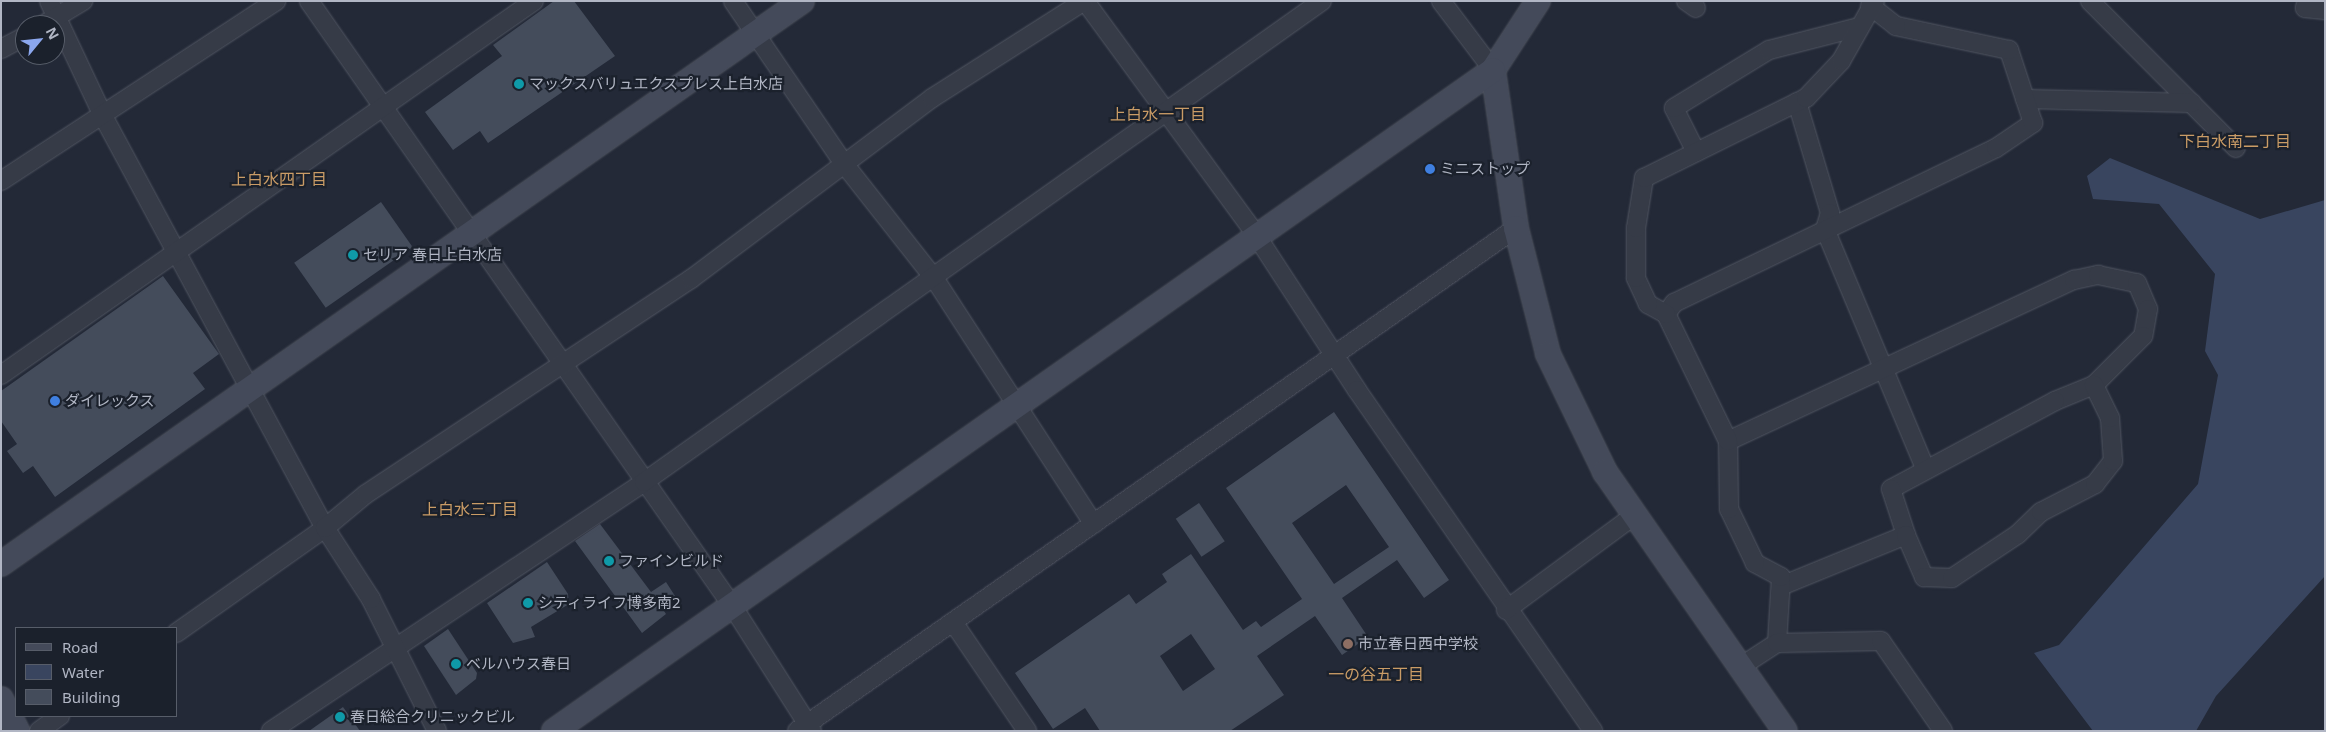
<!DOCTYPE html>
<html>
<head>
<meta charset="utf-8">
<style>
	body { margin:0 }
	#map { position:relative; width:2326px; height:732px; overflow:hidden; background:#232937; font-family:"Noto Sans","Noto Sans JP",sans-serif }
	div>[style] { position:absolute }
	.water>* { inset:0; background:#39455f }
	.building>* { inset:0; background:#444c5b; transform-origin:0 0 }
	.roads { filter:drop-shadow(0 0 1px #515662) drop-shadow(0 0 1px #515662) }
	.street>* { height:18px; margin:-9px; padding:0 9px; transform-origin:9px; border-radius:9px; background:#363b47 }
	.secondary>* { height:24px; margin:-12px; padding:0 12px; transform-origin:12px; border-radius:12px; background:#444a5a }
	.dots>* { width:14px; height:14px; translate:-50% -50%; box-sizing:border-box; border:2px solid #1b212c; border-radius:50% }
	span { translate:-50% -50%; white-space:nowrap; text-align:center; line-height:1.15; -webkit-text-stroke:4.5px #1b212c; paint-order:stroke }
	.poi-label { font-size:15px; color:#b1b6c4 }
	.left { translate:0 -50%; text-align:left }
	.neighbourhood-label { font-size:16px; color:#ca9c66 }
	.frame { position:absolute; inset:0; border:2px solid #b1b6c4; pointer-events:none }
	.legend { position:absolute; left:15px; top:627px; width:162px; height:90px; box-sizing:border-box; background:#1b212c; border:1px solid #575d69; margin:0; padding:6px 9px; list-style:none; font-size:15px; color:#b1b6c4 }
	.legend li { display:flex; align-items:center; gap:10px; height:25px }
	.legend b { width:25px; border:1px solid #575d69 }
	.north { position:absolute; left:15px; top:15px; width:50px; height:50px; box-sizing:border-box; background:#1b212c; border:1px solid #575d69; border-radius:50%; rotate:62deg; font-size:14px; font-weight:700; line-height:20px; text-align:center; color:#b1b6c4 }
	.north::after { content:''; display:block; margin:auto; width:18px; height:22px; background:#8ba7ee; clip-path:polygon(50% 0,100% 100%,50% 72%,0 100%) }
</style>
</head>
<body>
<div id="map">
	<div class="water">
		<div style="clip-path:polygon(2110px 158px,2260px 219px,2325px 200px,2325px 576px,2216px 696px,2196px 731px,2093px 731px,2034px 653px,2059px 645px,2198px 484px,2218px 375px,2205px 351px,2215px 274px,2159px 204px,2093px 199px,2087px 176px)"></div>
	</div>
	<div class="building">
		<div style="clip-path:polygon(554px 1px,574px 1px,615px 56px,488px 143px,480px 131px,453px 150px,425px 112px,502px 56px,493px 45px)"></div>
		<div style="left:381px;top:202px;width:55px;height:106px;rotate:55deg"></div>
		<div style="clip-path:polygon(163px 276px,219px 354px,193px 373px,205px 389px,55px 497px,33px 466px,23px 473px,7px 451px,17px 444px,1px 421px,1px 391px)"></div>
		<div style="clip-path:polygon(evenodd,1334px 412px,1449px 580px,1424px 598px,1397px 560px,1342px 598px,1368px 637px,1342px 655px,1315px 616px,1257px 656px,1284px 695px,1230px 731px,1100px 731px,1085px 708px,1053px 729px,1015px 673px,1129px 594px,1136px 604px,1167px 582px,1162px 574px,1191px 554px,1243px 630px,1256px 621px,1261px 627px,1302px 599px,1226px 488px,1334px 412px,1346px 485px,1389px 547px,1334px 584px,1292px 523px,1346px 485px,1334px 412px,1191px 634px,1215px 669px,1183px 691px,1160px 656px,1191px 634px)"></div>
		<div style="left:1199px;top:503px;width:46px;height:28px;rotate:56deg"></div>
		<div style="clip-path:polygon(600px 524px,651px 592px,666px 582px,675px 596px,660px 605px,666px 614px,642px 633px,575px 541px)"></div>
		<div style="clip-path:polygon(547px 562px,568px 594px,569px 604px,531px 627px,535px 637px,513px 643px,487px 603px)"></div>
		<div style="clip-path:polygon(448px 629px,477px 673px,476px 679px,456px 695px,424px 646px)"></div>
		<div style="clip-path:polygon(343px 707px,360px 731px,309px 731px)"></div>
	</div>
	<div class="roads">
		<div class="street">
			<div style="left:49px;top:1px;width:127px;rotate:64.8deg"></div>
			<div style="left:103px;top:116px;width:468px;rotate:61.7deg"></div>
			<div style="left:325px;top:528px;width:182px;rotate:144.8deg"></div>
			<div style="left:309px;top:1px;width:740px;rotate:55.02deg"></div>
			<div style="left:733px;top:607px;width:147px;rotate:57.5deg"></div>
			<div style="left:733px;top:1px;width:199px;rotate:55.7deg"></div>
			<div style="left:845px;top:165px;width:144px;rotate:51.8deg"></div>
			<div style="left:934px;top:278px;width:293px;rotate:57deg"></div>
			<div style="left:1085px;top:1px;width:290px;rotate:53.8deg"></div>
			<div style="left:1256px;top:235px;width:185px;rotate:56.9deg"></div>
			<div style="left:1357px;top:390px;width:415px;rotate:55.3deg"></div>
			<div style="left:1441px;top:1px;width:86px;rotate:53deg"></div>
			<div style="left:1686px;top:1px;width:12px;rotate:35deg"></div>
			<div style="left:2090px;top:1px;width:207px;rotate:45.2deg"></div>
			<div style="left:2307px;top:1px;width:7px;rotate:106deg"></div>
			<div style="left:2305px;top:8px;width:20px;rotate:6deg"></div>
			<div style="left:43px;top:25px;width:47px;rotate:-31deg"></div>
			<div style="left:1px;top:49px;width:27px;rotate:-28deg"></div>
			<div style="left:2025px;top:99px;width:167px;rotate:1.4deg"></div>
			<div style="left:1797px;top:102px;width:116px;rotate:73.4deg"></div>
			<div style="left:1830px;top:213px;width:17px;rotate:107deg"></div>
			<div style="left:1825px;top:229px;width:261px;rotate:67.3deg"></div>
			<div style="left:1696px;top:152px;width:49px;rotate:-116.6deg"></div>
			<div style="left:1674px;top:108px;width:111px;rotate:-31.4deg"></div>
			<div style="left:1769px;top:50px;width:93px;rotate:-14.3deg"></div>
			<div style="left:1px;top:181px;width:329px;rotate:-33.2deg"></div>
			<div style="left:1666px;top:314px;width:14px;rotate:-54deg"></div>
			<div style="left:1674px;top:303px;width:357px;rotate:-25.7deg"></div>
			<div style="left:1996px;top:148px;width:45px;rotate:-34deg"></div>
			<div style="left:2033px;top:123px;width:77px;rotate:-108.2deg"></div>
			<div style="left:2009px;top:50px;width:116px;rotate:-168deg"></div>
			<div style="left:1896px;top:26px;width:33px;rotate:-142deg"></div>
			<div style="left:1px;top:375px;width:651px;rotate:-35.06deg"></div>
			<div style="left:1728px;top:441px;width:382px;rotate:-25deg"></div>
			<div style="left:2074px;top:280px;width:25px;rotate:-12deg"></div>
			<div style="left:2098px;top:275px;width:40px;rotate:12deg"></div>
			<div style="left:2137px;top:283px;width:28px;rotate:67deg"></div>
			<div style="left:2148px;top:309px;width:27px;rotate:100deg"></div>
			<div style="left:2143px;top:336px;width:69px;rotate:135deg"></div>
			<div style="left:2094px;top:385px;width:42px;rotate:157.7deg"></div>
			<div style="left:2055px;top:401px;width:186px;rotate:151.8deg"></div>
			<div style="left:1891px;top:489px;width:48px;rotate:71.9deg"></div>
			<div style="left:1906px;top:535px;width:135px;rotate:157.8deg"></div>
			<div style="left:1906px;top:535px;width:46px;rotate:66.8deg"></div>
			<div style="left:1924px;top:577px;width:28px;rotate:2deg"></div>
			<div style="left:1952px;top:578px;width:79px;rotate:-33.7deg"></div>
			<div style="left:2018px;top:534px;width:32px;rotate:-44deg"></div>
			<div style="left:2041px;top:512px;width:61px;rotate:-27.4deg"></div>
			<div style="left:2095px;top:484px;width:29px;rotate:-52deg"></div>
			<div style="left:2113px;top:461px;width:43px;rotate:-94deg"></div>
			<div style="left:2110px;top:418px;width:37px;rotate:-116deg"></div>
			<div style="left:1506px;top:610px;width:160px;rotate:-36.4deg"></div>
			<div style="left:953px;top:622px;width:132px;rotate:55.8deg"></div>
			<div style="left:1777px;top:643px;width:66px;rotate:-86.5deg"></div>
			<div style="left:1781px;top:577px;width:30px;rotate:-152deg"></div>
			<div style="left:1755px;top:563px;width:60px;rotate:-115.7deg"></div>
			<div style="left:1729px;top:509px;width:68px;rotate:-90.8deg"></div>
			<div style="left:1728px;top:441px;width:141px;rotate:-116deg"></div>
			<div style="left:1666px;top:314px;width:21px;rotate:-151deg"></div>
			<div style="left:1648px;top:304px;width:29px;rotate:-115deg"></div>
			<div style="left:1636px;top:278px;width:50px;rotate:-90deg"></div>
			<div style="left:1636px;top:228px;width:51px;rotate:-80.9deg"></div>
			<div style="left:1644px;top:178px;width:181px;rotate:-26.3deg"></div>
			<div style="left:1806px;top:98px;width:51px;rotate:-46.6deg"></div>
			<div style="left:1841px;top:61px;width:69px;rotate:-60.5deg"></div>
			<div style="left:1740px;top:667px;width:44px;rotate:-33deg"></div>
			<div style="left:1777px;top:643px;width:104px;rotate:-1.1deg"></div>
			<div style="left:1881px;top:641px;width:109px;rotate:55.4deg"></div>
			<div style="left:39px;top:731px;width:26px;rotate:-36deg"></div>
			<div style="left:271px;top:731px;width:448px;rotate:-33.7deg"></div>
			<div style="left:644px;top:482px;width:831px;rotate:-35.35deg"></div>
			<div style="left:437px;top:731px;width:148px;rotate:-116.6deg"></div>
			<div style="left:371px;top:599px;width:85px;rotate:-122.9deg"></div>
			<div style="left:325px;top:528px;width:53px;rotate:-39.7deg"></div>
			<div style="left:366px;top:494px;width:390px;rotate:-33.5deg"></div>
			<div style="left:691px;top:279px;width:301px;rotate:-36.9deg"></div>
			<div style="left:932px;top:98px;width:180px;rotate:-32.5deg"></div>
			<div style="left:797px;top:731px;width:877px;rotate:-34.98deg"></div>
		</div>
		<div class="secondary">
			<div style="left:1538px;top:1px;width:82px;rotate:123.1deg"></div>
			<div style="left:1493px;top:70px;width:160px;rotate:81.7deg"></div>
			<div style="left:1516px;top:228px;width:130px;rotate:75.7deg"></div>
			<div style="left:1548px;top:354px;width:131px;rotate:64.2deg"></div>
			<div style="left:1605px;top:472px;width:315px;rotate:55.2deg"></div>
			<div style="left:1px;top:564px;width:979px;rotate:-35.1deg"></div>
			<div style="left:1px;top:699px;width:36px;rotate:63deg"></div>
			<div style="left:554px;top:731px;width:1148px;rotate:-35.14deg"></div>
		</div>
	</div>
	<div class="dots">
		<div style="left:519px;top:84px;background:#0f9aa8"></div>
		<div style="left:1430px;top:169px;background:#3f7fe0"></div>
		<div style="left:353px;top:255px;background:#0f9aa8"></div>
		<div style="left:55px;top:401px;background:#3f7fe0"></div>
		<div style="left:609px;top:561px;background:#0f9aa8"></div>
		<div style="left:528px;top:603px;background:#0f9aa8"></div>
		<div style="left:1348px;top:644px;background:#8d6e63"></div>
		<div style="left:456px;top:664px;background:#0f9aa8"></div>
		<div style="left:340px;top:717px;background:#0f9aa8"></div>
	</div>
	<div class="poi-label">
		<span class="left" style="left:529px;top:84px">マックスバリュエクスプレス上白水店</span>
		<span class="left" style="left:1440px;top:169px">ミニストップ</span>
		<span class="left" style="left:363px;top:255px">セリア 春日上白水店</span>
		<span class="left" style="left:65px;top:401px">ダイレックス</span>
		<span class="left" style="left:619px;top:561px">ファインビルド</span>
		<span class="left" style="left:538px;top:603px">シティライフ博多南2</span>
		<span class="left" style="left:1358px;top:644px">市立春日西中学校</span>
		<span class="left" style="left:466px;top:664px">ベルハウス春日</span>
		<span class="left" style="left:350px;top:717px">春日総合クリニックビル</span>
	</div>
	<div class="neighbourhood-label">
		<span style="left:1158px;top:114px">上白水一丁目</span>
		<span style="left:2235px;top:141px">下白水南二丁目</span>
		<span style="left:279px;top:179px">上白水四丁目</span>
		<span style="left:470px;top:509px">上白水三丁目</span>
		<span style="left:1376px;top:674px">一の谷五丁目</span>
	</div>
	<div class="frame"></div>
	<ul class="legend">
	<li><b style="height:6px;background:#444a5a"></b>Road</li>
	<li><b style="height:14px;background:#39455f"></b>Water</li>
	<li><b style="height:14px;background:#444c5b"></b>Building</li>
	</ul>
	<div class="north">N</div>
</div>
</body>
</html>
